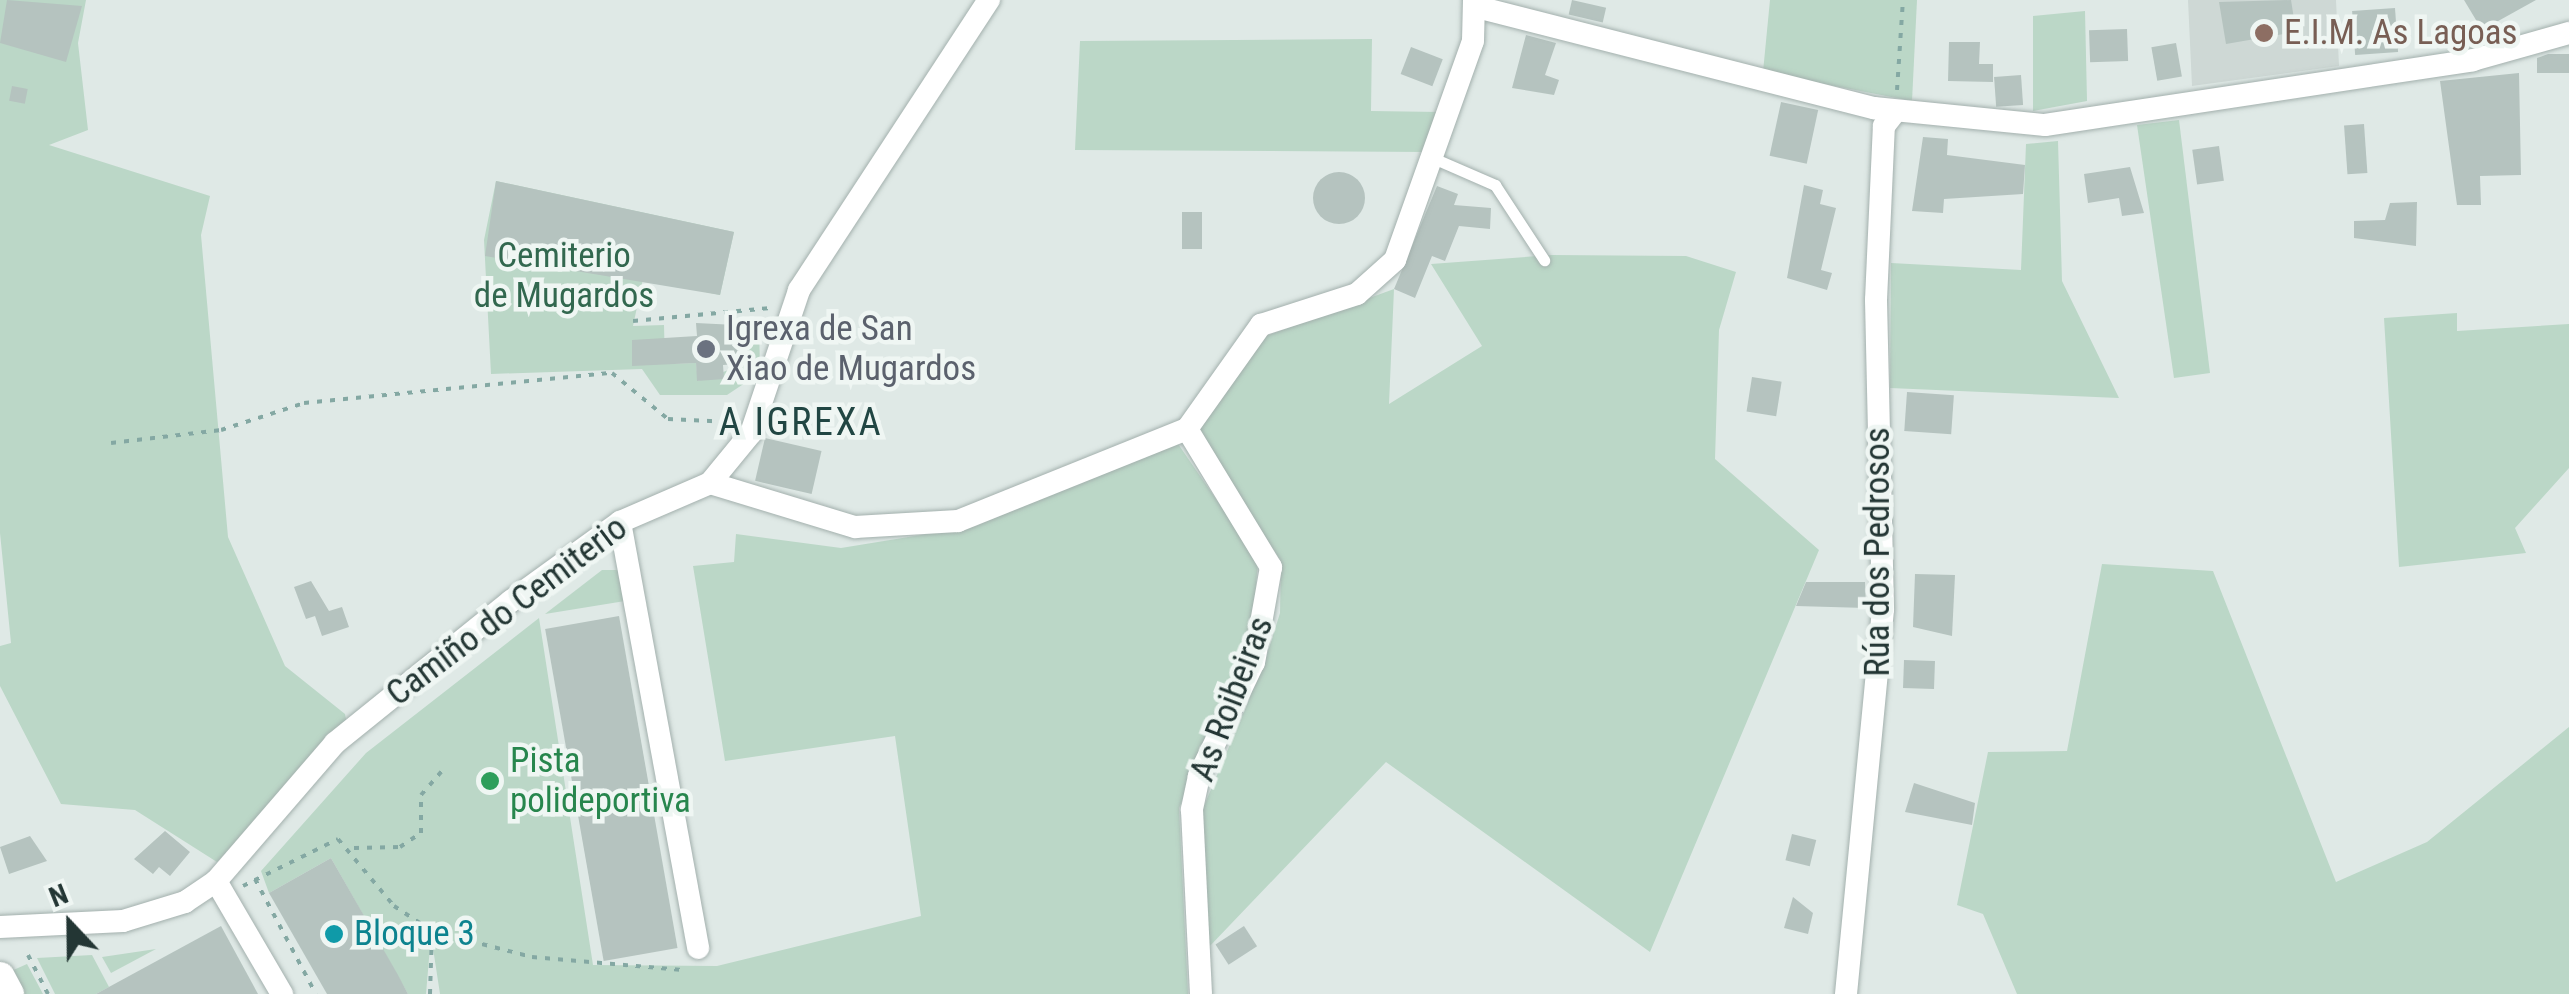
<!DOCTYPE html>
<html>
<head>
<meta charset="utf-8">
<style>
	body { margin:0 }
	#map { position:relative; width:2569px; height:994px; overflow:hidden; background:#dfe9e6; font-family:"Roboto Condensed",sans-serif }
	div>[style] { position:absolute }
	.built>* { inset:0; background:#ced8d5 }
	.green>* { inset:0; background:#bbd7c7 }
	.building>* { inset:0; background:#b5c3bf; transform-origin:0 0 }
	.round { border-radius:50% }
	.path>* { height:4px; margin-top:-2px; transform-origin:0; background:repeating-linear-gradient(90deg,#84a8a3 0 5px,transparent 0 13px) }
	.roads { filter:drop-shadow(0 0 2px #a3b0ad) drop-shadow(0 0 2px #a3b0ad) }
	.service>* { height:11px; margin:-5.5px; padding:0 5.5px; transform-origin:5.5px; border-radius:5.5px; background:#fff }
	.minor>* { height:22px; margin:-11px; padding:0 11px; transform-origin:11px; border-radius:11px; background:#fff }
	.tertiary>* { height:30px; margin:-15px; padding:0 15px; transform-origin:15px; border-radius:15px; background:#fff }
	.dots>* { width:28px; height:28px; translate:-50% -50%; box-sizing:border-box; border:5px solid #eff6f3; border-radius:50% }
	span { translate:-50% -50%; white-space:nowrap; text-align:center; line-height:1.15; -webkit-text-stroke:9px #eff6f3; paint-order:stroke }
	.education-label { font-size:35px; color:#785e54 }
	.left { translate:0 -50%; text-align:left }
	.park-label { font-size:35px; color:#32684f }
	.worship-label { font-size:35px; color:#5b616d }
	.street-label { font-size:35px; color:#233634 }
	.leisure-label { font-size:35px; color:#27864d }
	.culture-label { font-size:35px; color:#0d838f }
	.neighbourhood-label { font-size:38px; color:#214643; letter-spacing:2.5px }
	.north { position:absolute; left:20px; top:874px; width:100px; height:100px; -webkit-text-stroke:8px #eff6f3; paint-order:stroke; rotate:338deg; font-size:28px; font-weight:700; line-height:40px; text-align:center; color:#233634 }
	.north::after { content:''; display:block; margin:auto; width:35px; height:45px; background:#233634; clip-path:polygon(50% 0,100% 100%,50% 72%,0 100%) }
</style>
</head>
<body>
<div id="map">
	<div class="built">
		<div style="clip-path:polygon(2188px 0,2336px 0,2339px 66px,2192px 86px)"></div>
	</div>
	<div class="green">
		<div style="clip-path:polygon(0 0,86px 0,78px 43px,88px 130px,49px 145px,210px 196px,201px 235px,228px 537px,285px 666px,345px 714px,347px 725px,217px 862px,135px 810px,61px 804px,0 686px,0 646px,11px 643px,0 533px)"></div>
		<div style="clip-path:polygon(1770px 0,1917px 0,1912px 101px,1763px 72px)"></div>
		<div style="clip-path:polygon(2085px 11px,2087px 101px,2033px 111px,2033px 16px)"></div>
		<div style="clip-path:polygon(1372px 39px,1371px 111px,1440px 112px,1426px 152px,1075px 150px,1080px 41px)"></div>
		<div style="clip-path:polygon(2179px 120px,2210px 373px,2174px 378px,2137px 125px)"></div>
		<div style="clip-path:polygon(2058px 141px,2062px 281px,2119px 398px,1890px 388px,1891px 263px,2021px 270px,2026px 144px)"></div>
		<div style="clip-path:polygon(496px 181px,734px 232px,720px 295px,643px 279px,633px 326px,664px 325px,665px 364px,696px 363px,698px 381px,748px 363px,736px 325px,759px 319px,760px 373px,727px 395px,660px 395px,642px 369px,491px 374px,484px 240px)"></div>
		<div style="clip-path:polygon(1552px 255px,1686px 256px,1736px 272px,1719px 330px,1715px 459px,1819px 550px,1650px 952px,1386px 762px,1208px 948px,1201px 813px,1264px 664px,1280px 613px,1281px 561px,1197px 433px,1258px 339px,1394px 289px,1389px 404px,1482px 346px,1431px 264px)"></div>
		<div style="clip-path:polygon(2457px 313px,2457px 331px,2569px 324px,2569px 468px,2515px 528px,2526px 553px,2399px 567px,2384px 318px)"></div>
		<div style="clip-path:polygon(1176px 441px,1258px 560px,1252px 635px,1179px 808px,1188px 994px,440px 994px,431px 935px,426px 994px,408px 994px,331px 858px,269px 893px,261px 871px,366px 753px,539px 618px,593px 965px,717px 966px,921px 916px,895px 736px,725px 761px,693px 566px,734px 562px,736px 534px,841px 548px,976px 526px)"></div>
		<div style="clip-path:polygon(2102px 564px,2213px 571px,2336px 882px,2427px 842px,2569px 727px,2569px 994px,2017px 994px,1983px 914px,1957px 905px,1988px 752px,2067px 751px)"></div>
		<div style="clip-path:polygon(602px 570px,620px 570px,625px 601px,545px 614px)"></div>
		<div style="clip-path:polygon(156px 949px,111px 973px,102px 957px)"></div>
		<div style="clip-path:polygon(92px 955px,109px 987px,96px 994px,55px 994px,37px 958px)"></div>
		<div style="clip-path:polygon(27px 964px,43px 994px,21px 994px,9px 972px)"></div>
	</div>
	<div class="building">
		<div style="clip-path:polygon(7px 0,82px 6px,66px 62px,0 43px)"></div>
		<div style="left:1572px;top:0;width:35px;height:15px;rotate:13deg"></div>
		<div style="clip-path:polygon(2291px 0,2296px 32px,2226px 44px,2219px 2px)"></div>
		<div style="clip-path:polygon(2464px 0,2536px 0,2482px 30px)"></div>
		<div style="left:2395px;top:8px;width:44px;height:43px;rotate:86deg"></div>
		<div style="left:2127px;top:29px;width:32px;height:38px;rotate:88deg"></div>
		<div style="clip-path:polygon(1526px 35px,1556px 43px,1545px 75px,1559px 80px,1554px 95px,1512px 88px)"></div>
		<div style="clip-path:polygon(1949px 42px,1980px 42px,1979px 64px,1993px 64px,1993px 82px,1948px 81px)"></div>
		<div style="left:2176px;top:43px;width:34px;height:25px;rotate:80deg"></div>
		<div style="left:1411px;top:47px;width:34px;height:29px;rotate:21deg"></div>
		<div style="clip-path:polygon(2548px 54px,2569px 54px,2569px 73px,2537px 73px,2537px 58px)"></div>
		<div style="clip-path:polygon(2519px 73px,2521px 175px,2480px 176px,2481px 205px,2457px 205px,2440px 81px)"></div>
		<div style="left:2021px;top:75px;width:30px;height:27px;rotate:86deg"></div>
		<div style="left:12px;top:86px;width:16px;height:15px;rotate:11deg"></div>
		<div style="left:1781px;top:102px;width:38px;height:55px;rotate:12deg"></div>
		<div style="left:2364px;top:124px;width:49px;height:20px;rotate:86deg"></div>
		<div style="clip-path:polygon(1923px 137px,1948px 139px,1947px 155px,2025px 165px,2023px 194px,1944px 199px,1943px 213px,1912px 211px)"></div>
		<div style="left:2219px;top:146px;width:35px;height:27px;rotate:82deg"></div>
		<div style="clip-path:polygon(2130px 167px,2144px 213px,2122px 216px,2119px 198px,2088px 203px,2084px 174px)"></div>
		<div class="round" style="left:1313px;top:172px;width:52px;height:52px"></div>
		<div style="clip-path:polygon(496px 181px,734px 232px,720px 295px,485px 256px)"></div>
		<div style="clip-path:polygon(1804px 185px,1823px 190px,1820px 204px,1836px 208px,1821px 270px,1832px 273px,1827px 290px,1787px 278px)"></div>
		<div style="clip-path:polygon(1437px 186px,1458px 194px,1454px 205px,1491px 208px,1490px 229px,1459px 226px,1445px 261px,1432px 256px,1415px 298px,1394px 289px)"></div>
		<div style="clip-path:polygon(2417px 202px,2416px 246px,2354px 238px,2354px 221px,2385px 220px,2390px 203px)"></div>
		<div style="left:1182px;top:212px;width:20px;height:37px"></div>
		<div style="clip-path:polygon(696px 323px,736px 325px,748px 363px,723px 365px,724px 379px,697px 381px,696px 363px,632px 366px,632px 340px,697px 336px)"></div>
		<div style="left:1752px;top:377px;width:30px;height:35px;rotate:9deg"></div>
		<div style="left:1907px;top:392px;width:47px;height:39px;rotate:4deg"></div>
		<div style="left:765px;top:438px;width:58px;height:44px;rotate:13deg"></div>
		<div style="clip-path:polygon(1915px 574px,1955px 575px,1952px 636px,1913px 627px)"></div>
		<div style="clip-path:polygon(311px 581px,329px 611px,342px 607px,349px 627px,322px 636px,315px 616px,306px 619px,294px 587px)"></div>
		<div style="clip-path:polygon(1806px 582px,1865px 582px,1866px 608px,1796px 606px)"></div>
		<div style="left:619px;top:616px;width:337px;height:75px;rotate:80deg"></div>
		<div style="left:1904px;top:660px;width:31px;height:28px;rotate:2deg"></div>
		<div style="clip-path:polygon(1914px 783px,1975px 803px,1972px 825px,1905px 812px)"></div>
		<div style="clip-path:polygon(165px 831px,190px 852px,170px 876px,159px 867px,153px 874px,134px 859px)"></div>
		<div style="left:1792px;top:834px;width:25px;height:27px;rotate:14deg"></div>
		<div style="clip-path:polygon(30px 836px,47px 861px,9px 874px,0 847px)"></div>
		<div style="clip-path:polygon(331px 858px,398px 975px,408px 994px,327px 994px,269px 893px)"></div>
		<div style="clip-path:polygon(1793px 897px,1813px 913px,1808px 934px,1784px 928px)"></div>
		<div style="clip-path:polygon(221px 926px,258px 994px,96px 994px)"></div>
		<div style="left:1244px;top:926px;width:24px;height:34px;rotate:57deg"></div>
	</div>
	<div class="path">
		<div style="left:1897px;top:90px;width:90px;rotate:-86.2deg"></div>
		<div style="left:633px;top:321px;width:139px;rotate:-5.4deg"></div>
		<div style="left:111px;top:443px;width:111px;rotate:-6.7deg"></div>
		<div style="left:221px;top:430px;width:87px;rotate:-18deg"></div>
		<div style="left:304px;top:403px;width:309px;rotate:-5.6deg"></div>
		<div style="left:612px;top:373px;width:72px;rotate:39.4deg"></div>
		<div style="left:668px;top:419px;width:63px;rotate:2.7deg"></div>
		<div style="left:354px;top:848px;width:46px;rotate:-1.2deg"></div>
		<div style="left:400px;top:847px;width:25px;rotate:-34deg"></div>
		<div style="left:421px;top:833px;width:38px;rotate:-90deg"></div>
		<div style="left:421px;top:795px;width:35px;rotate:-49deg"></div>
		<div style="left:255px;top:879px;width:130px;rotate:62.1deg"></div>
		<div style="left:243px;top:886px;width:106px;rotate:-26.3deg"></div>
		<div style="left:338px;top:839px;width:87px;rotate:50.1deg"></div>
		<div style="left:394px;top:906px;width:45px;rotate:33.3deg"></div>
		<div style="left:28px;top:955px;width:44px;rotate:62.9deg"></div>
		<div style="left:430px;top:994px;width:63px;rotate:-88.2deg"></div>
		<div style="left:432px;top:931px;width:103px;rotate:14.6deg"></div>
		<div style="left:532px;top:957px;width:154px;rotate:4.9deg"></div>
	</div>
	<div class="roads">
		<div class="service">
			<div style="left:1433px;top:158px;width:68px;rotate:23.5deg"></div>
			<div style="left:1495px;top:185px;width:90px;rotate:56.8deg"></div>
		</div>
		<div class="minor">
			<div style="left:1477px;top:7px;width:410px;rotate:14.3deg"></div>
			<div style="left:1874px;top:108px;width:172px;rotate:5.7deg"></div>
			<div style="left:2045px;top:125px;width:433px;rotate:-8.6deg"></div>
			<div style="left:2473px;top:60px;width:100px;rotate:-15.7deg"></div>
			<div style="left:1187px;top:429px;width:162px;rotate:58.7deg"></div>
			<div style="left:1271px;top:567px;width:97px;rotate:100.1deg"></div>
			<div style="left:1254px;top:662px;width:127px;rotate:115.8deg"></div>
			<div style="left:1199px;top:776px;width:35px;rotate:102deg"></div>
			<div style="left:1192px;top:810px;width:184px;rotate:87.2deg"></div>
			<div style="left:1187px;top:429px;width:128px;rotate:-54.6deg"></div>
			<div style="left:1261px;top:325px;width:101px;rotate:-17.9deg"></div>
			<div style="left:1357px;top:294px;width:51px;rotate:-41.8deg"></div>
			<div style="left:1395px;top:260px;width:232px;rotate:-70.4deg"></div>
			<div style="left:1473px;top:41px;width:41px;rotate:-88.6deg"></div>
			<div style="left:710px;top:483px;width:152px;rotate:16.9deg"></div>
			<div style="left:855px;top:527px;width:103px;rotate:-3.3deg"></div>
			<div style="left:958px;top:521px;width:247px;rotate:-21.9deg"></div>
			<div style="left:620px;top:522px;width:433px;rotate:79.6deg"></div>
			<div style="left:216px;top:881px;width:131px;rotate:59.7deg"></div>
			<div style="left:0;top:927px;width:123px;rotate:-2.8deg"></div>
			<div style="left:123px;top:921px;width:65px;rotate:-17deg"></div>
			<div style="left:185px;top:902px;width:37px;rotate:-34deg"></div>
			<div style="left:216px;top:881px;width:182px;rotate:-49.2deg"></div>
			<div style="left:335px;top:743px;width:226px;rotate:-38.9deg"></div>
			<div style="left:511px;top:601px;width:135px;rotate:-35.9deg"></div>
			<div style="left:620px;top:522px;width:98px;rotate:-23.4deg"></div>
			<div style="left:710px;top:483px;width:65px;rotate:-50.6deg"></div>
			<div style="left:751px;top:433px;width:151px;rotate:-71.4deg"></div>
			<div style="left:799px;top:290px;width:347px;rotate:-56.8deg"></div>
			<div style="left:1846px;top:994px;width:387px;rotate:-84.5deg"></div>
			<div style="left:1883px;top:609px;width:309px;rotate:-91.3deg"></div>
			<div style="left:1876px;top:300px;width:174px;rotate:-87.4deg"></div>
			<div style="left:1884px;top:126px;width:18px;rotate:-52deg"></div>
		</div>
		<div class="tertiary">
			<div style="left:0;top:977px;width:19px;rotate:62deg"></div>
		</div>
	</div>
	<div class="dots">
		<div style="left:2264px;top:33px;background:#8d6e63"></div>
		<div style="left:706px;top:349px;background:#6b7280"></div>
		<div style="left:490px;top:781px;background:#2e9e5b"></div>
		<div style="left:334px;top:934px;background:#0f9aa8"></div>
	</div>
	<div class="education-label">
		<span class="left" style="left:2284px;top:33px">E.I.M. As Lagoas</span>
	</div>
	<div class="park-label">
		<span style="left:564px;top:276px">Cemiterio<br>de Mugardos</span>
	</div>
	<div class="worship-label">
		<span class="left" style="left:726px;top:349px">Igrexa de San<br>Xiao de Mugardos</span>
	</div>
	<div class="street-label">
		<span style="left:1878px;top:552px;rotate:-90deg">Rúa dos Pedrosos</span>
		<span style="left:507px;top:611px;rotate:-37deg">Camiño do Cemiterio</span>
		<span style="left:1232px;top:699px;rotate:-69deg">As Roibeiras</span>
	</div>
	<div class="leisure-label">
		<span class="left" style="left:510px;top:781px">Pista<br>polideportiva</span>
	</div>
	<div class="culture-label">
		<span class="left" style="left:354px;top:934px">Bloque 3</span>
	</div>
	<div class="neighbourhood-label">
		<span style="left:801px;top:423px">A IGREXA</span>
	</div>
	<div class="north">N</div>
</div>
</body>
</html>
